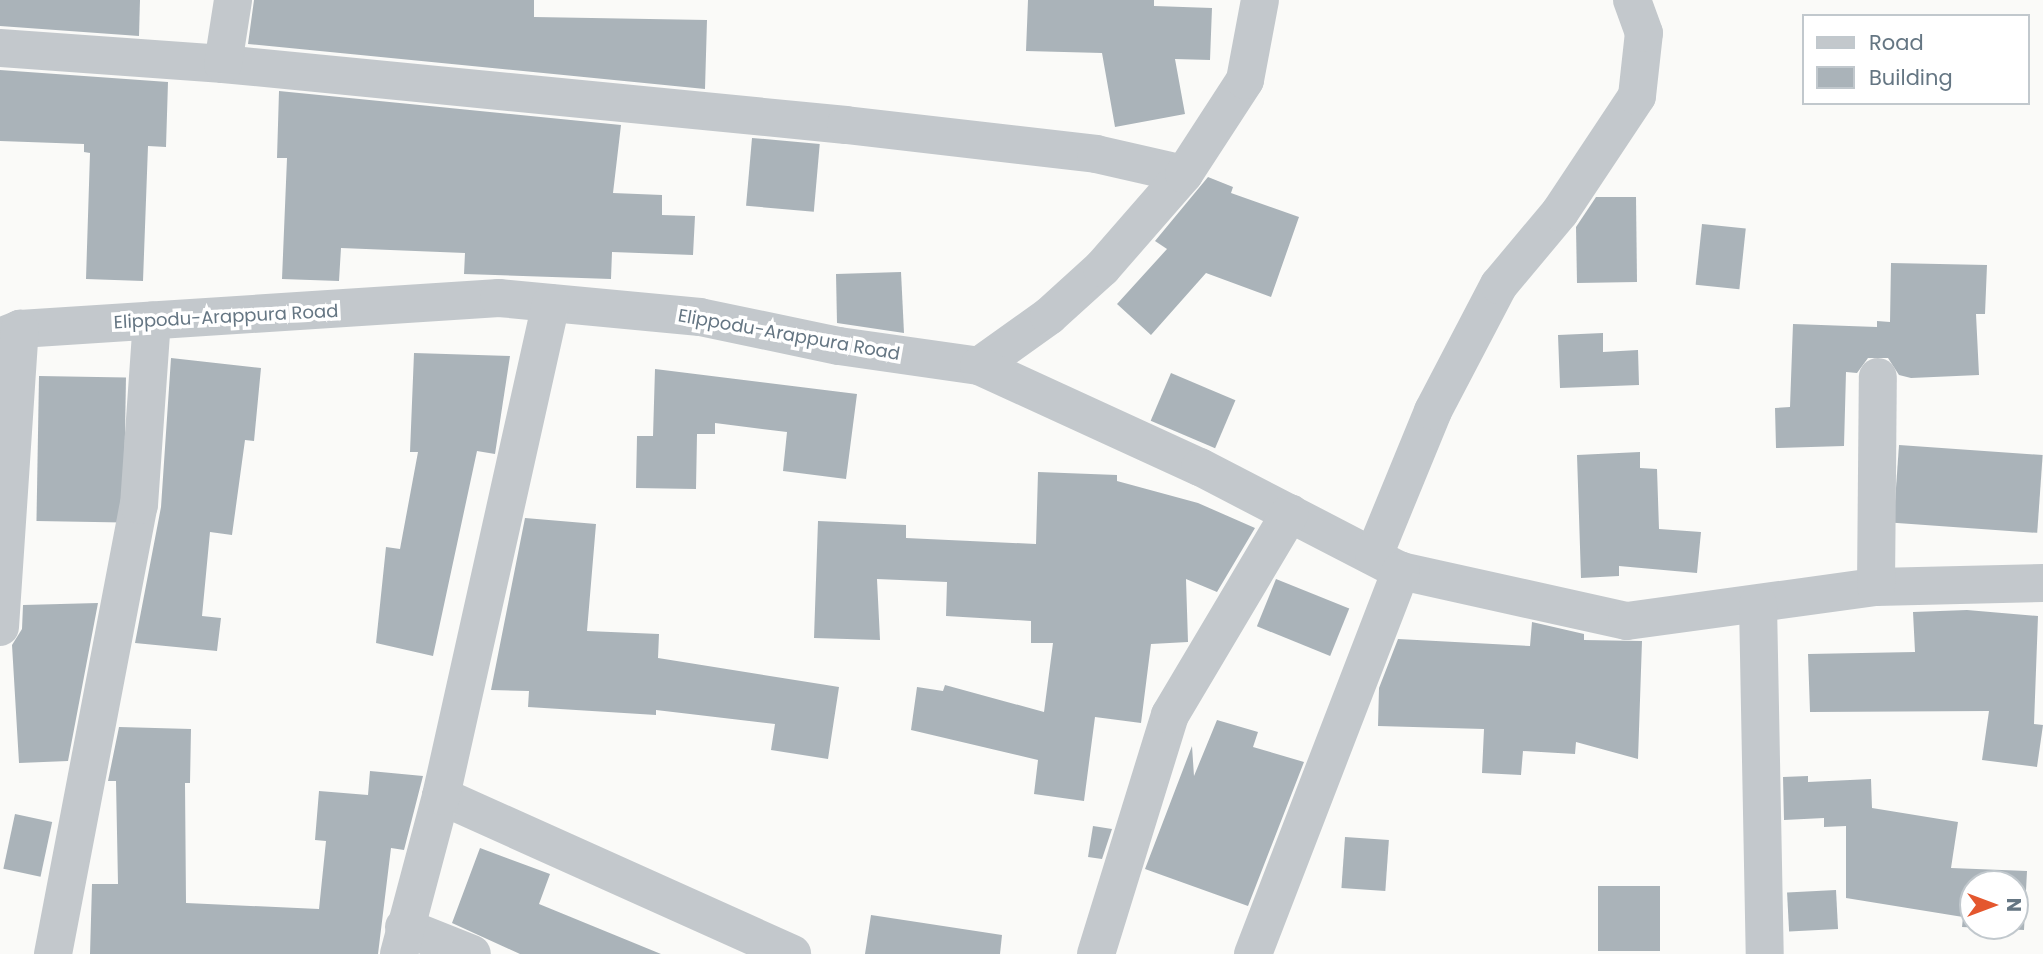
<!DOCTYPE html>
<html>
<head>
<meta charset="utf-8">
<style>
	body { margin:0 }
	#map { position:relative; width:2043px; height:954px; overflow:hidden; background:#fafaf8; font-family:Poppins,sans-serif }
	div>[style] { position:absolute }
	.building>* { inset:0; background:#aab3b9; transform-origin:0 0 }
	.minor>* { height:38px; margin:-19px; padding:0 19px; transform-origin:19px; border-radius:19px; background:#c3c8cc }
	span { translate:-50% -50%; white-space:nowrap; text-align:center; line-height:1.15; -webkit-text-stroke:7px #fff; paint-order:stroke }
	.street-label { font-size:18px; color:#657683 }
	.legend { position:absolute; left:1802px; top:14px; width:228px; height:91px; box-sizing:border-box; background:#fff; border:2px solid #c1c8cd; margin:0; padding:9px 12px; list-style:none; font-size:21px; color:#657683 }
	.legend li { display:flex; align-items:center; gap:14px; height:35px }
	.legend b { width:35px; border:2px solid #c1c8cd }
	.north { position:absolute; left:1959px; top:870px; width:70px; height:70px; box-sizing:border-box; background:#fff; border:2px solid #c1c8cd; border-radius:50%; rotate:90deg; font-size:19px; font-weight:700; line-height:28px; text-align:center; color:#657683 }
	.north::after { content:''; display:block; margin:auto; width:24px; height:32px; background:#e4572e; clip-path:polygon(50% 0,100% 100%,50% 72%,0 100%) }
</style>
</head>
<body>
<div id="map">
	<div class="building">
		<div style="clip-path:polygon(0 0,140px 0,139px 36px,0 26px)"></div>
		<div style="clip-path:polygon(254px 0,534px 0,534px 17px,707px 20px,705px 89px,248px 44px)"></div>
		<div style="clip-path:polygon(1028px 0,1154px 0,1154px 6px,1212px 8px,1210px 60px,1175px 59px,1185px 114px,1115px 127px,1102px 53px,1026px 51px)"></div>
		<div style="clip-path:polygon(0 70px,168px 82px,166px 147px,148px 146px,143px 281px,86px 279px,90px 153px,84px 152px,84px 144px,0 141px)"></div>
		<div style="clip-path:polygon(279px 91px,621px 125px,613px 193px,662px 195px,662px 215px,695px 216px,693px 255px,612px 252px,611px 279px,464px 274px,465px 253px,341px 248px,339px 281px,282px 279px,287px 158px,277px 158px)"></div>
		<div style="left:752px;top:138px;width:68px;height:68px;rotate:5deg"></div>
		<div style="clip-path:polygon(1208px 177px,1233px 187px,1231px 193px,1299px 217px,1271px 297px,1206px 273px,1151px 335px,1117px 304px,1167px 249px,1155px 241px)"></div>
		<div style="clip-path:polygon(1596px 197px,1636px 197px,1637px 282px,1577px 283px,1576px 227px)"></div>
		<div style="left:1702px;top:224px;width:44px;height:61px;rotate:6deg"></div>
		<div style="clip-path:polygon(1891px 263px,1987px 265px,1985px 314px,1976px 314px,1979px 375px,1911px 378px,1899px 375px,1888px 358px,1868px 358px,1857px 373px,1846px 372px,1844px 446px,1776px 448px,1775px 408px,1790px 407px,1793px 324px,1877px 327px,1877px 321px,1890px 322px)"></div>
		<div style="clip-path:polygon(901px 272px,904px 333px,837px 323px,836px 274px)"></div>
		<div style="clip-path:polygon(1603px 333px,1603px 352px,1638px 350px,1639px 385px,1560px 388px,1558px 335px)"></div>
		<div style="clip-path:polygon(414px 353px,510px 356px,495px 454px,477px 451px,433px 656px,376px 643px,386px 547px,400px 549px,418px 452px,410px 452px)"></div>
		<div style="clip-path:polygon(171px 358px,261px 368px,254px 441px,245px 440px,232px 535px,210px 532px,202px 616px,221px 618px,217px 651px,135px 643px,161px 507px)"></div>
		<div style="clip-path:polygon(655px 369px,857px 394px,846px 479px,783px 471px,787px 432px,715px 423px,715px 434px,697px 434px,696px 489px,636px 488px,637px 436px,653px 436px)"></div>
		<div style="left:1171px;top:373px;width:70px;height:52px;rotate:23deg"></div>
		<div style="left:39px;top:376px;width:87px;height:145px;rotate:1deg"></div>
		<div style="left:1899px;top:445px;width:144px;height:78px;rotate:4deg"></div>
		<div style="clip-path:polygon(1640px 452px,1640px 468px,1657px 469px,1659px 529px,1701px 532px,1697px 573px,1619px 566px,1619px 576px,1581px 578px,1577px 455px)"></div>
		<div style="clip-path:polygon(1038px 472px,1117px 475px,1117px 481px,1198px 503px,1255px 528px,1217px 592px,1186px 579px,1188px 642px,1151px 644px,1141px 723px,1095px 717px,1084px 801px,1034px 794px,1038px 760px,911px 730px,917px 687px,943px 691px,945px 685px,1044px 712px,1053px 643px,1031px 643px,1031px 621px,946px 616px,947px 582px,877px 579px,880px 640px,814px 638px,818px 521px,906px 525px,906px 538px,1036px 544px)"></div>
		<div style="clip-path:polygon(525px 518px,596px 524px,587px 631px,659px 634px,658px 658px,839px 687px,828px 759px,771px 750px,775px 724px,656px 710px,656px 715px,528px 707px,529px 691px,491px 690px)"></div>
		<div style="left:1276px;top:579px;width:79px;height:51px;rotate:22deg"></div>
		<div style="clip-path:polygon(98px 603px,68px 761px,19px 763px,12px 645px,22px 629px,23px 605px)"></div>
		<div style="clip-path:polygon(1967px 610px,2038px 616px,2034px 724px,2043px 725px,2037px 767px,1982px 760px,1989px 711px,1810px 712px,1808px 654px,1915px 652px,1913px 612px)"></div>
		<div style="clip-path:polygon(1532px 622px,1584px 634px,1584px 640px,1642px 641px,1638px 759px,1576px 742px,1575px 754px,1523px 751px,1521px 775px,1482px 773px,1484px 729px,1378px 726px,1379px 688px,1398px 639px,1530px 646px)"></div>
		<div style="clip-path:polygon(1217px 720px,1258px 732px,1253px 747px,1304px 762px,1248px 906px,1145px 869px,1192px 746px,1194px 776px)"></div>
		<div style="clip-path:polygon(119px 727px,191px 729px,190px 783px,185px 783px,186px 903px,319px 909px,326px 841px,315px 840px,319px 791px,368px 795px,370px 771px,423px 776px,404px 850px,391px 848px,378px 954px,90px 954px,92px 884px,118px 884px,116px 781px,108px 781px)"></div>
		<div style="clip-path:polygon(evenodd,1808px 776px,1808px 782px,1871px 779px,1872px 808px,1958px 822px,1951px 868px,2027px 871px,2024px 930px,1962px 927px,1963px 917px,1846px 898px,1846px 826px,1824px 827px,1824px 818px,1784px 820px,1783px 777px,1808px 776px,1973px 884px,2015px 884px,2015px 926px,1973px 926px,1973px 884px)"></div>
		<div style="left:15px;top:814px;width:38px;height:56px;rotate:12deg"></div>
		<div style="clip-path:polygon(1093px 826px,1112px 829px,1102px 859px,1088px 857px)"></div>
		<div style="left:1345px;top:837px;width:44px;height:51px;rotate:4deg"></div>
		<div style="clip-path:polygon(480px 848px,550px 874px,539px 904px,661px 954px,520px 954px,452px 923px)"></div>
		<div style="left:1598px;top:886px;width:62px;height:65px"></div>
		<div style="left:1836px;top:890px;width:39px;height:49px;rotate:87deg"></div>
		<div style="clip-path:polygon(871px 915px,1002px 935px,1000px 954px,865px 954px)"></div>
	</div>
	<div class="minor">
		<div style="left:0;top:48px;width:224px;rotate:4.1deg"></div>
		<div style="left:223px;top:64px;width:626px;rotate:5.59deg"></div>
		<div style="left:846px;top:125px;width:252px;rotate:6.6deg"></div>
		<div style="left:1096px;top:154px;width:90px;rotate:12.8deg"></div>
		<div style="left:223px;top:64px;width:65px;rotate:-81.1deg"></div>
		<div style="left:0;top:337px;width:22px;rotate:-22deg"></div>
		<div style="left:20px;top:329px;width:480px;rotate:-3.7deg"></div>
		<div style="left:499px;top:298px;width:202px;rotate:5.4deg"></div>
		<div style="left:700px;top:317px;width:142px;rotate:11.8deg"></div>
		<div style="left:839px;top:346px;width:141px;rotate:8.1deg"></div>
		<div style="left:979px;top:366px;width:86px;rotate:-35.5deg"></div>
		<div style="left:1049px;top:316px;width:72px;rotate:-42.2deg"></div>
		<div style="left:1102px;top:268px;width:125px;rotate:-48.9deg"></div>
		<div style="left:1184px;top:174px;width:112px;rotate:-57deg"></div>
		<div style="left:1245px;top:80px;width:81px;rotate:-79.4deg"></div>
		<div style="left:979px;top:366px;width:243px;rotate:24.6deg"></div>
		<div style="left:1200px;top:467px;width:226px;rotate:27.4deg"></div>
		<div style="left:1401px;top:571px;width:231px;rotate:12.5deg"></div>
		<div style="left:1627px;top:621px;width:251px;rotate:-7.8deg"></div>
		<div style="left:1876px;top:587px;width:167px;rotate:-1.4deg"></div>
		<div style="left:1374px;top:555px;width:156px;rotate:-67.7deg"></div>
		<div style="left:1433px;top:411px;width:142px;rotate:-62.4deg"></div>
		<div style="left:1499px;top:285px;width:95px;rotate:-50.1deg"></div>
		<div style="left:1560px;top:212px;width:139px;rotate:-56.4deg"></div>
		<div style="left:1637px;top:96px;width:63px;rotate:-83.7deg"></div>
		<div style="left:1644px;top:33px;width:35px;rotate:-110deg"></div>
		<div style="left:1876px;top:587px;width:210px;rotate:-89.5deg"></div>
		<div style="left:1758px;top:604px;width:350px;rotate:88.9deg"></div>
		<div style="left:0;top:627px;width:299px;rotate:-86.2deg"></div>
		<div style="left:441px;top:796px;width:385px;rotate:24.2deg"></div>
		<div style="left:404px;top:927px;width:73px;rotate:21.7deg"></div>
		<div style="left:53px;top:954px;width:457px;rotate:-79.2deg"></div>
		<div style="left:139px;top:505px;width:185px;rotate:-86deg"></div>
		<div style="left:399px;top:954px;width:163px;rotate:-75.1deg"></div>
		<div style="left:441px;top:796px;width:505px;rotate:-77.42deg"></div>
		<div style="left:1096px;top:954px;width:250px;rotate:-72.8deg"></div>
		<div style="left:1170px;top:715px;width:235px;rotate:-59.3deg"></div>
		<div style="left:1253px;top:954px;width:411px;rotate:-68.9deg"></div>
	</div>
	<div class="street-label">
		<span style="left:226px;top:317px;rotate:-3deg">Elippodu-Arappura Road</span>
		<span style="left:789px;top:335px;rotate:10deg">Elippodu-Arappura Road</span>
	</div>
	<ul class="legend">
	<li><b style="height:9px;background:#c3c8cc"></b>Road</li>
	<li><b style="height:19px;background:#aab3b9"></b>Building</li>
	</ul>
	<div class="north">N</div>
</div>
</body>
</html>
